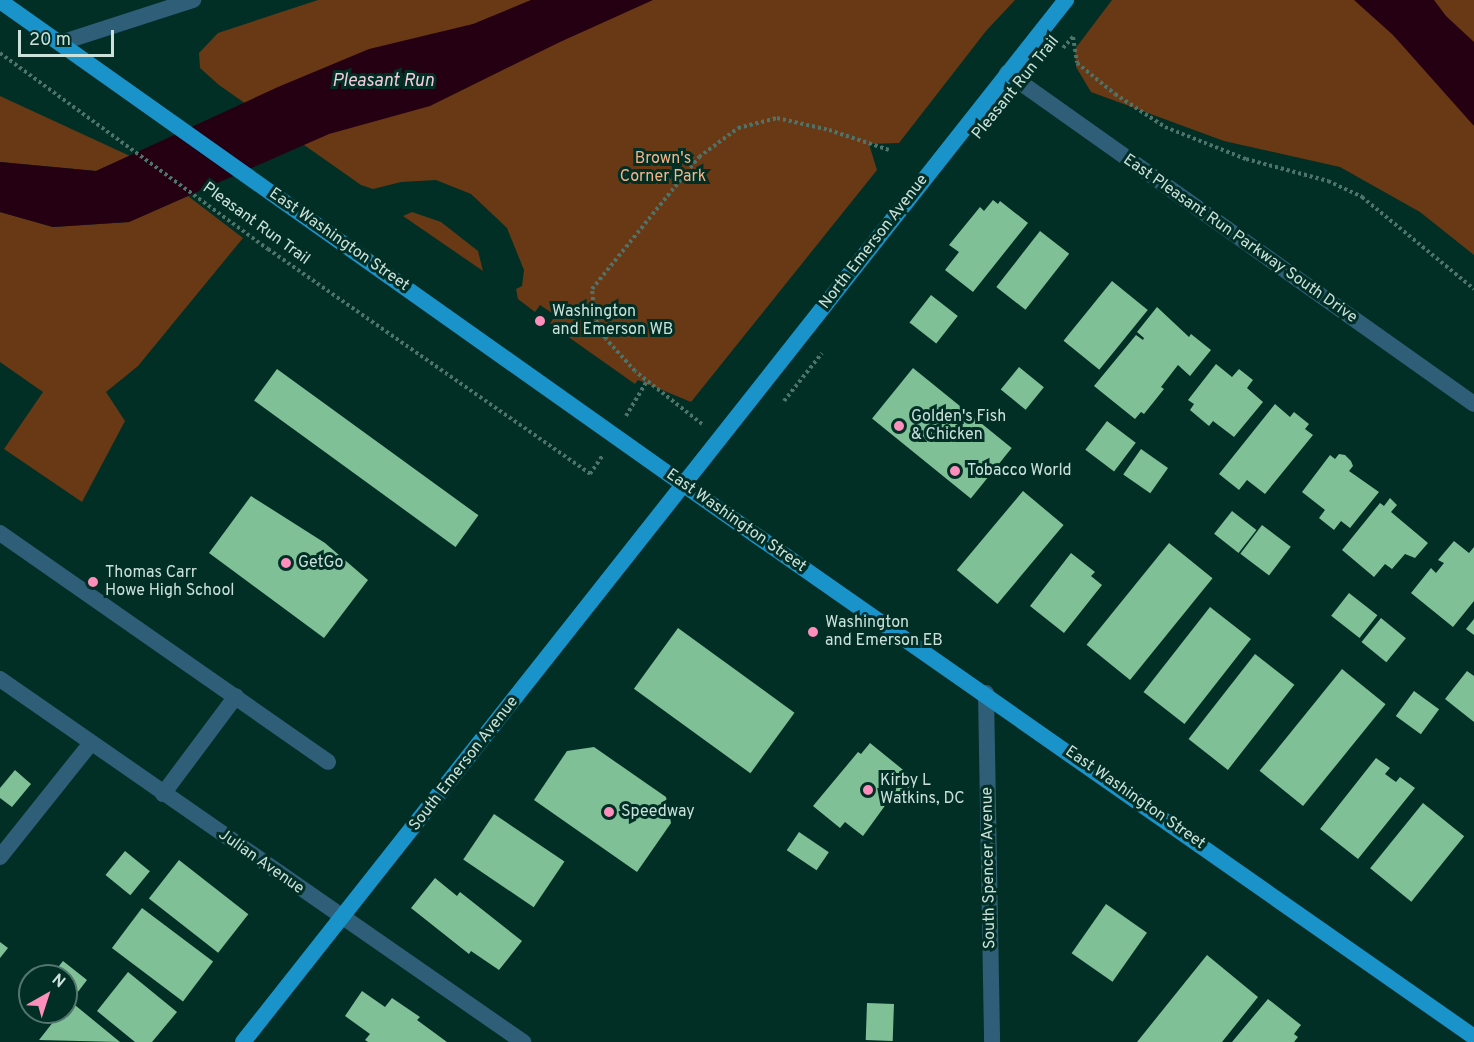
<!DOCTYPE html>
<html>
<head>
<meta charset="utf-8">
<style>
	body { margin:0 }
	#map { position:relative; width:1474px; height:1042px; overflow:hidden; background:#012f26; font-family:Overpass,sans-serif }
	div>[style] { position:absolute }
	.green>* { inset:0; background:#683914 }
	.water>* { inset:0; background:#250012 }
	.building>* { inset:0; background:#80c096; transform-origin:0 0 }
	.path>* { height:4px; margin-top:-2px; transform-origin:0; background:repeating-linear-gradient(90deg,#4e736a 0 3px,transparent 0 6px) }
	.service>* { height:16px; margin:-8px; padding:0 8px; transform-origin:8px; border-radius:8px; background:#2f5e78 }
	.minor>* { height:16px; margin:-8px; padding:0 8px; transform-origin:8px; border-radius:8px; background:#2f5e78 }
	.tertiary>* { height:16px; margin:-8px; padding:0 8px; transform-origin:8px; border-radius:8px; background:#2f5e78 }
	.primary>* { height:16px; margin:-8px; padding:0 8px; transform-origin:8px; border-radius:8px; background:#1993ca }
	.dots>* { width:16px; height:16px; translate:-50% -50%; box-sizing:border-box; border:3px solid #012f26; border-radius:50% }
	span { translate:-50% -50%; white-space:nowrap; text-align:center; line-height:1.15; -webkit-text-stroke:6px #012f26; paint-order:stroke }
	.street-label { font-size:16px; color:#cbe1da }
	.park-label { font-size:16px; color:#f5b488 }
	.poi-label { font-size:16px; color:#cbe1da }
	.left { translate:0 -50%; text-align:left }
	.water-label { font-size:18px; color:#f4ccda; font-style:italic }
	.north { position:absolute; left:18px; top:964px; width:60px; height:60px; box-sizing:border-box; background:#012f26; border:2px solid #52766e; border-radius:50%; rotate:39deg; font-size:16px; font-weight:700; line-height:24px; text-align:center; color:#cbe1da }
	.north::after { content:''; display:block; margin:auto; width:21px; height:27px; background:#fe8ebc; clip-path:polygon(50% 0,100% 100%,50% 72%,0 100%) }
	.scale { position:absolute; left:18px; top:30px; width:96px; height:27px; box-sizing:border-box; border:3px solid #cbe1da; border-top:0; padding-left:8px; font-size:18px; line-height:21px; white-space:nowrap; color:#cbe1da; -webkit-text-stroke:4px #012f26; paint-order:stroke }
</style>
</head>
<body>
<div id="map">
	<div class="green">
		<div style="clip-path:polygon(318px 0,1015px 0,986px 31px,899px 143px,869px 144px,877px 170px,691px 402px,638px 380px,635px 384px,550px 324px,555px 315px,540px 305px,535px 312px,518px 299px,516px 289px,522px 286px,524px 270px,507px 228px,471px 194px,436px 180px,401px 182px,373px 189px,361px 185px,219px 85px,200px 68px,199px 53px,218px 33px)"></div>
		<div style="clip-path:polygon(1112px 0,1474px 0,1474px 255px,1420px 212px,1340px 167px,1224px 141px,1091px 92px,1076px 67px,1075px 49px)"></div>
		<div style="clip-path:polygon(0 96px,130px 156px,96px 171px,0 162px)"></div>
		<div style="clip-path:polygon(188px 196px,243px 238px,138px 366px,106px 392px,125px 421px,82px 502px,4px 449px,43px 392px,0 362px,0 212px,53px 227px,129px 222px)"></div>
		<div style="clip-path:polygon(412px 212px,441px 222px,478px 251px,483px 271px,403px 216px)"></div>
	</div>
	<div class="water">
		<div style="clip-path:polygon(531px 0,653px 0,560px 42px,430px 106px,329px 134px,129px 222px,53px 227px,0 212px,0 162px,96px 171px,278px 87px,369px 49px,473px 24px)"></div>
		<div style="clip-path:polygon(1354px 0,1434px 0,1446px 16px,1474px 42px,1474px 126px,1393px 35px)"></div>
	</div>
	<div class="building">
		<div style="clip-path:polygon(993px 200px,998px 204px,1000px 201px,1028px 223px,973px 292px,945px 270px,959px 252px,949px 245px,980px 207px,984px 211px)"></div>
		<div style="left:1040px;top:231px;width:37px;height:71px;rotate:38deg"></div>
		<div style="left:1112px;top:281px;width:46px;height:77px;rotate:39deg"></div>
		<div style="left:931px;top:295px;width:34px;height:35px;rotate:38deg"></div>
		<div style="clip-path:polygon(1157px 307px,1189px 337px,1191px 334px,1211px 350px,1190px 376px,1178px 365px,1161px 387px,1164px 389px,1144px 414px,1141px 412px,1135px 419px,1094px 386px,1136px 335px,1143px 340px,1144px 338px,1137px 332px)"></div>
		<div style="clip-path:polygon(1216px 364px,1232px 377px,1239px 369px,1253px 380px,1247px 388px,1263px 402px,1234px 437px,1213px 421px,1209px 426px,1190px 410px,1194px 404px,1188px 400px)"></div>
		<div style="left:1019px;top:367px;width:32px;height:29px;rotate:39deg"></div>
		<div style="left:913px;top:368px;width:127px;height:65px;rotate:39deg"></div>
		<div style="left:277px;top:369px;width:249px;height:39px;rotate:36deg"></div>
		<div style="clip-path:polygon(1275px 404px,1290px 417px,1294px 412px,1309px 424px,1305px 429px,1313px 435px,1265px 494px,1247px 480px,1239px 490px,1219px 474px)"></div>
		<div style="left:1107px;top:421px;width:36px;height:36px;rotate:37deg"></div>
		<div style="left:1141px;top:449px;width:33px;height:31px;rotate:35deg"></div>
		<div style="clip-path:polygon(1339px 454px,1345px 455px,1351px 461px,1353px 466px,1349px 471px,1379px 492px,1350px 528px,1341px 521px,1334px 530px,1319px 518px,1325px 510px,1302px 492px,1330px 455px,1335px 459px)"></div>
		<div style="left:1023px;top:491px;width:53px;height:103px;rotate:40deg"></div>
		<div style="clip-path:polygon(251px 496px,325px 543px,368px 580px,324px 638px,209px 553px)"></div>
		<div style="clip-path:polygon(1390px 498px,1397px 505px,1391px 512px,1428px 543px,1415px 558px,1405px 554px,1392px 569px,1385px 564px,1374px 577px,1342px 550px,1380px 503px,1384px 506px)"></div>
		<div style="left:1232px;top:511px;width:31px;height:29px;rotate:38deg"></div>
		<div style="left:1262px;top:525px;width:36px;height:36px;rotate:37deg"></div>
		<div style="clip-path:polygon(1454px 541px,1469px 553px,1474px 547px,1474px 601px,1453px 627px,1411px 593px,1431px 568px,1436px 573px,1444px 563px,1438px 560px)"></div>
		<div style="left:1169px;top:543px;width:56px;height:131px;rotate:39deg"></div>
		<div style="clip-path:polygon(1071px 553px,1095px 572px,1091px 576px,1102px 585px,1064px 633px,1030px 606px)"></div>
		<div style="left:1349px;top:593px;width:36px;height:29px;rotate:38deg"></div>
		<div style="left:1210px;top:607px;width:52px;height:108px;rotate:38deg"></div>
		<div style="left:1381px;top:618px;width:32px;height:31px;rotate:39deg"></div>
		<div style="clip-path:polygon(1474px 619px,1474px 635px,1466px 629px)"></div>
		<div style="left:678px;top:628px;width:144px;height:75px;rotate:36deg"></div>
		<div style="left:1255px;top:654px;width:50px;height:108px;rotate:38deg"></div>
		<div style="left:1342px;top:669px;width:56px;height:131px;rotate:39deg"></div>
		<div style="clip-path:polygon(1467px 671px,1474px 676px,1474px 722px,1445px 699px)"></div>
		<div style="left:1414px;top:691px;width:31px;height:31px;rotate:36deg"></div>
		<div style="clip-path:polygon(870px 743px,907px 773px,905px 776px,914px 783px,899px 802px,892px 796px,863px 836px,845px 822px,840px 828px,813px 806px,858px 752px,861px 754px)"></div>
		<div style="clip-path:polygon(594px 747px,666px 797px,671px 823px,637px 872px,534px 800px,567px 751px)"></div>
		<div style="clip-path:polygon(1376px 758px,1390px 768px,1385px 774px,1396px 782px,1400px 777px,1415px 788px,1358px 859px,1320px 829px)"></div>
		<div style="clip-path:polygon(15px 770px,31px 784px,12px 807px,0 798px,0 788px)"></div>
		<div style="left:1423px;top:803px;width:53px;height:84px;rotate:39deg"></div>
		<div style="left:494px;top:814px;width:85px;height:55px;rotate:34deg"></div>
		<div style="left:799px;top:832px;width:36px;height:22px;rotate:34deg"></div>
		<div style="left:125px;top:851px;width:32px;height:31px;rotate:39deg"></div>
		<div style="left:179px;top:860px;width:88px;height:49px;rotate:38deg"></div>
		<div style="clip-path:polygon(435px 878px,457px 896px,460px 892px,522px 941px,499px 970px,471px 951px,469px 954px,411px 908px)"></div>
		<div style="left:1106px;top:904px;width:50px;height:60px;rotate:35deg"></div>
		<div style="left:142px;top:908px;width:89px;height:50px;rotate:37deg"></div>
		<div style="clip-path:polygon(0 942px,8px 948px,0 958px)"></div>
		<div style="clip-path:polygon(1207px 955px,1258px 997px,1222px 1042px,1137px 1042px)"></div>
		<div style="clip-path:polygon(63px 961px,87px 980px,74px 997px,66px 990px,66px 976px,51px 976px)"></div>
		<div style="clip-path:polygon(128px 972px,177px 1012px,152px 1042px,135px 1042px,97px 1011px)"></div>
		<div style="clip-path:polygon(362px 991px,385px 1007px,392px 998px,420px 1017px,417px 1020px,447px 1042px,368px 1042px,365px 1040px,370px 1034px,345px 1016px)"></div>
		<div style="clip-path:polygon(1268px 999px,1301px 1025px,1294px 1034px,1298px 1037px,1294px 1042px,1232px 1042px)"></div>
		<div style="clip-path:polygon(70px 1001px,120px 1042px,39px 1040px,61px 1012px,66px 1012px)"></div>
		<div style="left:867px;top:1003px;width:27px;height:37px;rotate:2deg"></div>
	</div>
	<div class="path">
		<div style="left:1063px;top:48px;width:15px;rotate:-48deg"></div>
		<div style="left:1073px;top:37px;width:26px;rotate:81deg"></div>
		<div style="left:1077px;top:63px;width:49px;rotate:39.2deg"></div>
		<div style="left:1115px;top:94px;width:60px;rotate:33.4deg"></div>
		<div style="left:1165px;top:127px;width:87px;rotate:21.6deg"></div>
		<div style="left:1246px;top:159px;width:85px;rotate:15deg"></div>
		<div style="left:1328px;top:181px;width:38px;rotate:25deg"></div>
		<div style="left:1362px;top:197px;width:145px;rotate:39.4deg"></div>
		<div style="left:0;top:53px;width:332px;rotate:36.2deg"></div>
		<div style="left:268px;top:249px;width:393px;rotate:34.9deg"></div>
		<div style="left:590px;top:474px;width:22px;rotate:-56deg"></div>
		<div style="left:784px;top:401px;width:61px;rotate:-51.6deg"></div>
		<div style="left:626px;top:416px;width:41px;rotate:-59deg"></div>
		<div style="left:702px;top:424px;width:85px;rotate:-141.7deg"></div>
		<div style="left:635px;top:371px;width:43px;rotate:-132.2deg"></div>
		<div style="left:606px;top:339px;width:24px;rotate:-118deg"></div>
		<div style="left:595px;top:318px;width:29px;rotate:-96deg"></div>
		<div style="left:592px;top:289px;width:170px;rotate:-51deg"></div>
		<div style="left:699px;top:157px;width:49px;rotate:-36.6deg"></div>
		<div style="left:738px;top:128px;width:40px;rotate:-14.4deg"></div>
		<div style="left:777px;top:118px;width:53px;rotate:13deg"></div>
		<div style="left:829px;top:130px;width:63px;rotate:18.4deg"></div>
	</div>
	<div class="service">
		<div style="left:0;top:533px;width:400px;rotate:34.9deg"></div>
		<div style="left:163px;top:794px;width:122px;rotate:-53.3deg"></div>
		<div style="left:0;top:857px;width:146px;rotate:-51.4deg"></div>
	</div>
	<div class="minor">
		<div style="left:1007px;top:73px;width:572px;rotate:35.33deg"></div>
		<div style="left:0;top:679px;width:637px;rotate:34.76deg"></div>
		<div style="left:986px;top:693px;width:349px;rotate:89deg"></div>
	</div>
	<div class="tertiary">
		<div style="left:60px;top:43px;width:140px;rotate:-17.9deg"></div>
	</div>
	<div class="primary">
		<div style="left:0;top:1px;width:838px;rotate:35.28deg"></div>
		<div style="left:684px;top:485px;width:964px;rotate:34.94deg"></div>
		<div style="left:243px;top:1042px;width:1328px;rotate:-51.7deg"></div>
	</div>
	<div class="dots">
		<div style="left:540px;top:321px;background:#fe8ebc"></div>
		<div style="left:899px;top:426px;background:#fe8ebc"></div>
		<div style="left:955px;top:471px;background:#fe8ebc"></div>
		<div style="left:286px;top:563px;background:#fe8ebc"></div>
		<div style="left:93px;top:582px;background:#fe8ebc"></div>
		<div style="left:813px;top:632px;background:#fe8ebc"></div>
		<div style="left:868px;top:790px;background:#fe8ebc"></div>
		<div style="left:609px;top:812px;background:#fe8ebc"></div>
	</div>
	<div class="street-label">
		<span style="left:1016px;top:88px;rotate:-51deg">Pleasant Run Trail</span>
		<span style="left:256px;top:224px;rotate:36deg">Pleasant Run Trail</span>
		<span style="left:1240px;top:239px;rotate:35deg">East Pleasant Run Parkway South Drive</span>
		<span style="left:339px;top:240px;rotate:35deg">East Washington Street</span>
		<span style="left:874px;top:242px;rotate:-52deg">North Emerson Avenue</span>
		<span style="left:736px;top:521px;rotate:35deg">East Washington Street</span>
		<span style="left:464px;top:764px;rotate:-52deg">South Emerson Avenue</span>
		<span style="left:1135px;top:798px;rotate:35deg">East Washington Street</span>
		<span style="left:261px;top:862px;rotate:35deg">Julian Avenue</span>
		<span style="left:989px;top:868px;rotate:-91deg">South Spencer Avenue</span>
	</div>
	<div class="park-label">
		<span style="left:663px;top:168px">Brown's<br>Corner Park</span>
	</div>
	<div class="poi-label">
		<span class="left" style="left:552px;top:321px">Washington<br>and Emerson WB</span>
		<span class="left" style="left:911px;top:426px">Golden's Fish<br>&amp; Chicken</span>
		<span class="left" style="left:967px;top:471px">Tobacco World</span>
		<span class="left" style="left:298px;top:563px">GetGo</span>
		<span class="left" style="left:105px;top:582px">Thomas Carr<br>Howe High School</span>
		<span class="left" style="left:825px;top:632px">Washington<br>and Emerson EB</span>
		<span class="left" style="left:880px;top:790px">Kirby L<br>Watkins, DC</span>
		<span class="left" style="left:621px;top:812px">Speedway</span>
	</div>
	<div class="water-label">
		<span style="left:383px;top:82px">Pleasant Run</span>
	</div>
	<div class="north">N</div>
	<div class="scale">20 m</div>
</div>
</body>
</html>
